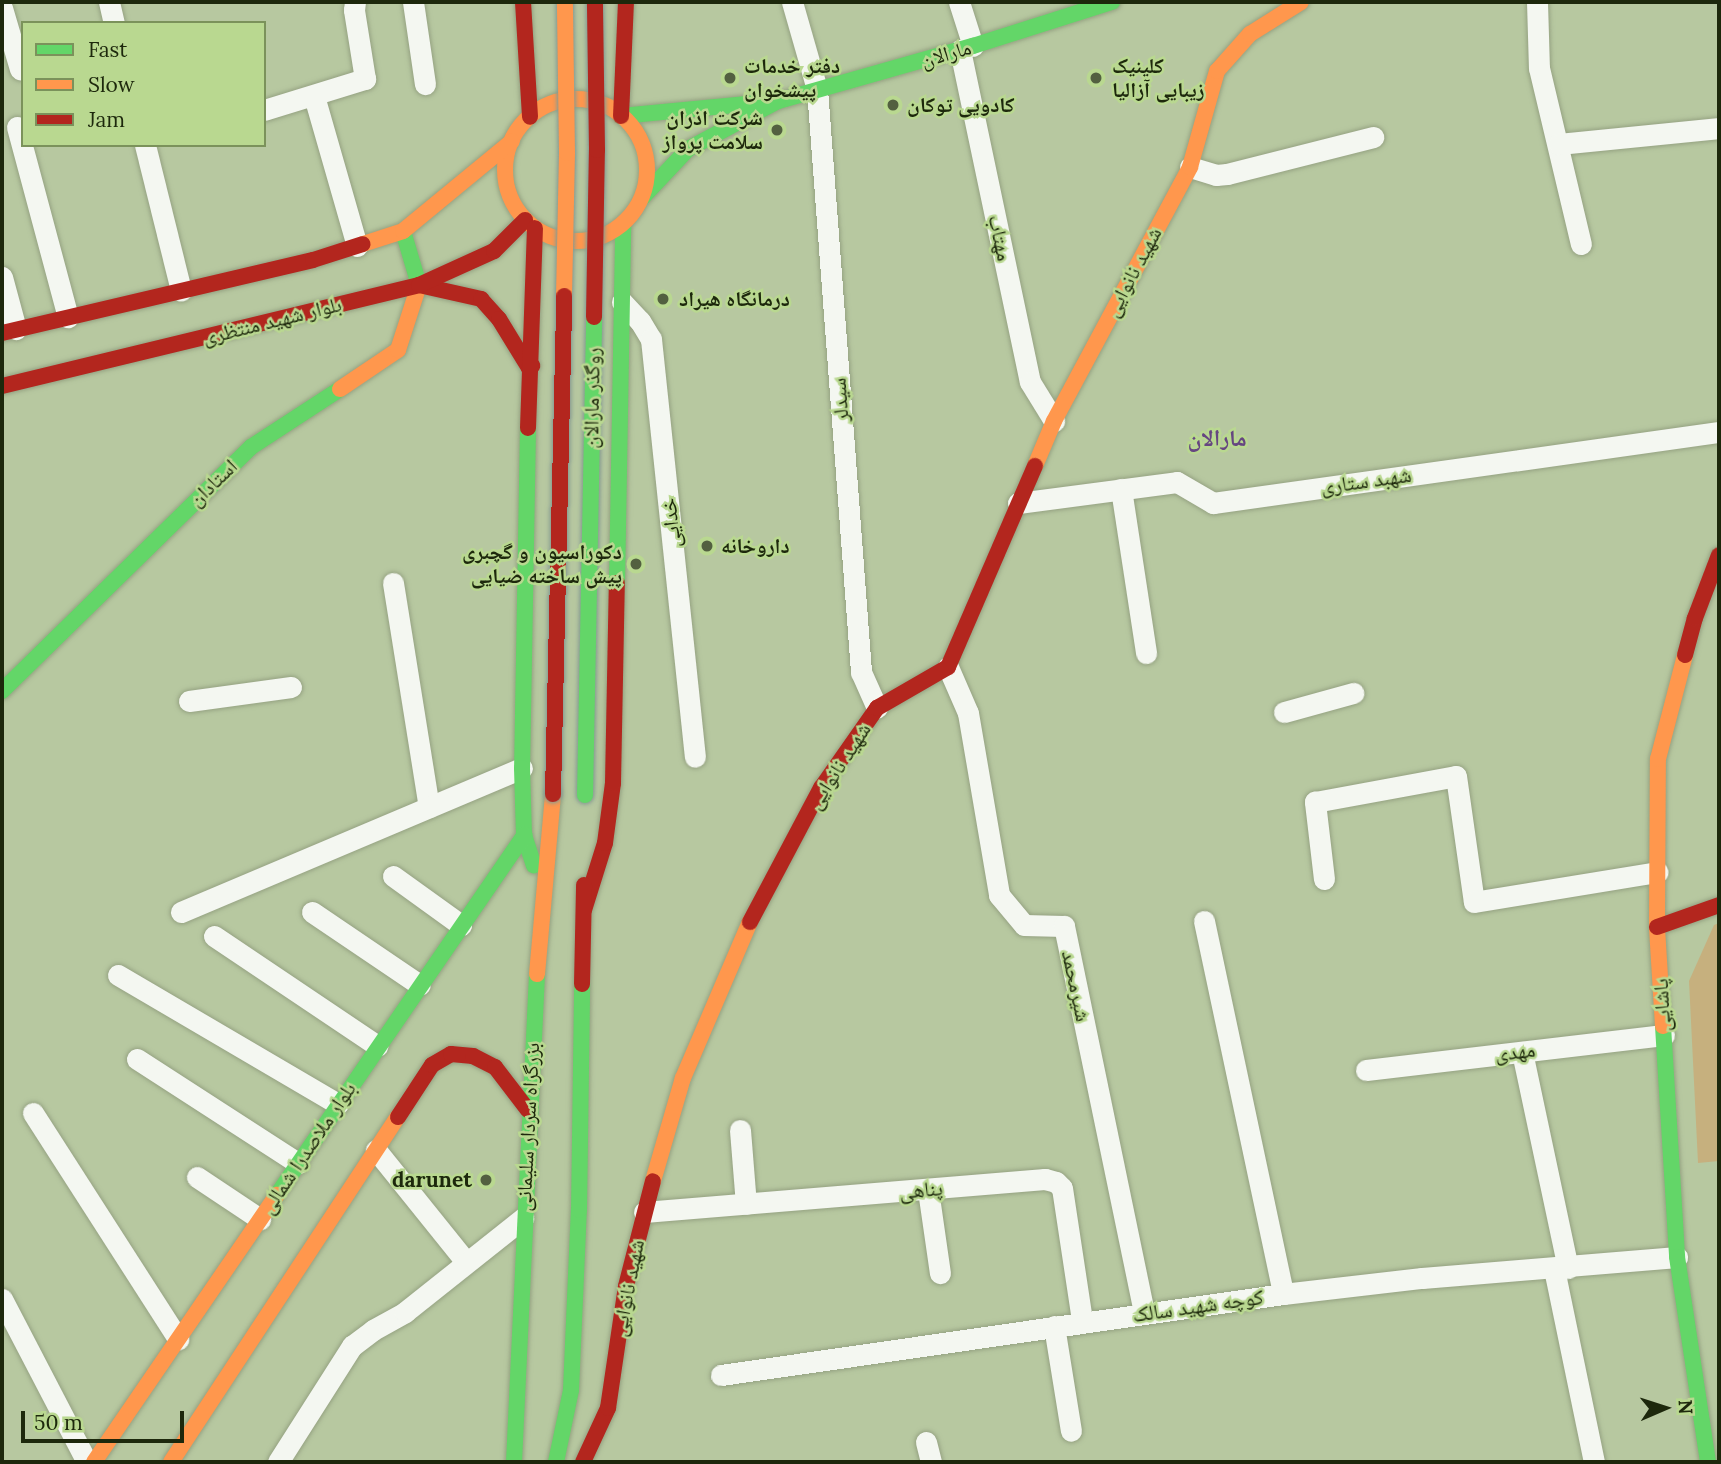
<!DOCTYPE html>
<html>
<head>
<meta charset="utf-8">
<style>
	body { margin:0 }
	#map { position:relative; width:1721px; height:1464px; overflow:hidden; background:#b7c8a0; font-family:Lora,"Noto Naskh Arabic",serif }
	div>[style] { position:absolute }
	.green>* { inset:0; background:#c6b07e }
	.roads { filter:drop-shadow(0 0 2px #95a282) drop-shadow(0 0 2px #95a282) }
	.street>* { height:21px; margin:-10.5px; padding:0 10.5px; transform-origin:10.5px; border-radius:10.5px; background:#f4f7f1 }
	.fast>* { height:16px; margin:-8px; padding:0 8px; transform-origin:8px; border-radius:8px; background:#63d668 }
	.slow>* { height:16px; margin:-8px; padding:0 8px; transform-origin:8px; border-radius:8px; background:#ff974d }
	.slow>.ring { margin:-8px; padding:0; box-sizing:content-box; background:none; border:16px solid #ff974d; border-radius:50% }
	.jam>* { height:16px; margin:-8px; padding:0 8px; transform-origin:8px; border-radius:8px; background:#b3261e }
	.bridges { filter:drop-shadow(0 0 2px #869a91) drop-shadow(0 0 2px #869a91) }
	.fast-bridge>* { height:16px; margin:-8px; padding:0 8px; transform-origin:8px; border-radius:8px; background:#63d668 }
	.slow-bridge>* { height:16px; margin:-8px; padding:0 8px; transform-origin:8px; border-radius:8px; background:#ff974d }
	.jam-bridge>* { height:16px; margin:-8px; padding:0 8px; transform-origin:8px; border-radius:8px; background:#b3261e }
	.dots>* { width:19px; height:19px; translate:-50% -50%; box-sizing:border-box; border:4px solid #b9d890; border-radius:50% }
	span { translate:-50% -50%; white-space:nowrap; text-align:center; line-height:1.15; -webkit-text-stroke:5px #b9d890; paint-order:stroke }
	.street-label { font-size:21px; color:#1d280c }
	.poi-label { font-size:21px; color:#1d280c; font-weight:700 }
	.left { translate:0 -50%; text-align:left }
	.right { translate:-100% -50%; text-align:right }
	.neighbourhood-label { font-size:23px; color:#664681; font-weight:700 }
	.frame { position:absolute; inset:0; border:4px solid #1d280c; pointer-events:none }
	.legend { position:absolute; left:21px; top:21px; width:245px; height:126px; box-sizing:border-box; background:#b9d890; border:2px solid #7b925b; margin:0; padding:9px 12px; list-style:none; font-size:21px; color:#1d280c }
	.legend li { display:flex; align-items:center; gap:14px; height:35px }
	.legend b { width:35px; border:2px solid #7b925b }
	.north { position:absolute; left:1630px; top:1373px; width:70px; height:70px; -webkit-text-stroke:5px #b9d890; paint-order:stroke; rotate:87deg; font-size:19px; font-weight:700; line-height:28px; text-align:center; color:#1d280c }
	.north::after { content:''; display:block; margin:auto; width:24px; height:32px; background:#1d280c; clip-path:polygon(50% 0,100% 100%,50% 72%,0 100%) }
	.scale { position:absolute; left:21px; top:1411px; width:163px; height:32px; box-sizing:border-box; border:4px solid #1d280c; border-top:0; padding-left:9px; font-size:21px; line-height:24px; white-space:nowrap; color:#1d280c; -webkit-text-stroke:5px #b9d890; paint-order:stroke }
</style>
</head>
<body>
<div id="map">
	<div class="green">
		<div style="clip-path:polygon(1719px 923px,1719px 1161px,1698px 1163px,1689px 981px,1714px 925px)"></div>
	</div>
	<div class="roads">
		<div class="street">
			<div style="left:109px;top:2px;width:22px;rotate:77deg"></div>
			<div style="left:413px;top:2px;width:83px;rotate:81.7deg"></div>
			<div style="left:792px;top:2px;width:91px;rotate:74deg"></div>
			<div style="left:817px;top:89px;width:585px;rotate:85.68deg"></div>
			<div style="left:861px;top:672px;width:39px;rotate:66deg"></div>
			<div style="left:959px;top:2px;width:46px;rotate:72.3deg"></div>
			<div style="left:1537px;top:2px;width:66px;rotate:88.3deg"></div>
			<div style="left:1539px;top:68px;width:181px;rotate:76.6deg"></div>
			<div style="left:2px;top:8px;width:64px;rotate:73.6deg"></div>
			<div style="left:960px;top:50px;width:339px;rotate:78.1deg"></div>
			<div style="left:1030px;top:382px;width:46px;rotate:58.4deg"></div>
			<div style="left:314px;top:96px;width:156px;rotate:74deg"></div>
			<div style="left:264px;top:110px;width:106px;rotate:-17.1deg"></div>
			<div style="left:365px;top:79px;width:70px;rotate:-99.1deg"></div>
			<div style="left:354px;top:10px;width:8px;rotate:-83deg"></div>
			<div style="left:17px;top:127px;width:197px;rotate:75deg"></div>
			<div style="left:1559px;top:144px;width:161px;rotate:-5.7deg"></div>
			<div style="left:145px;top:145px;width:150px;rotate:76.1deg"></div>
			<div style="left:1190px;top:167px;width:27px;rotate:17deg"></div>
			<div style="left:1216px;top:175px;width:11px;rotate:-5deg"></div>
			<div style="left:1227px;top:174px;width:151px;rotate:-14.2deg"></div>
			<div style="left:2px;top:277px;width:54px;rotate:74.9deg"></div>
			<div style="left:622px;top:302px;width:26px;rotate:47deg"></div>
			<div style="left:640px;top:321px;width:21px;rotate:59deg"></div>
			<div style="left:651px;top:339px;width:420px;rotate:84deg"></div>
			<div style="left:1121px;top:489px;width:166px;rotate:81.3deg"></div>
			<div style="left:1018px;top:503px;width:160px;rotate:-7.5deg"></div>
			<div style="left:1177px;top:482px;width:42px;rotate:30.3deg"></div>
			<div style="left:1213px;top:503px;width:511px;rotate:-7.99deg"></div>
			<div style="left:393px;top:583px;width:227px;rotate:80.9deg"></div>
			<div style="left:948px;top:667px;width:50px;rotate:66.5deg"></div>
			<div style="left:968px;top:713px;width:185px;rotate:80.3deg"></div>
			<div style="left:999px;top:895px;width:39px;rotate:50deg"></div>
			<div style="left:1024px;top:925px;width:40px;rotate:1.4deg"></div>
			<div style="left:1064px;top:926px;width:395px;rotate:78.3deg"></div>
			<div style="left:189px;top:701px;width:103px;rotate:-7.8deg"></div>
			<div style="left:1284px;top:712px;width:72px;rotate:-15.4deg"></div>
			<div style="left:393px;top:876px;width:84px;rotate:35.8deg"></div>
			<div style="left:1324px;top:879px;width:78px;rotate:-96.7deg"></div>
			<div style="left:1315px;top:802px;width:143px;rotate:-10.4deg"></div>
			<div style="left:1456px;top:776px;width:127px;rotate:81.9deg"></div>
			<div style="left:1474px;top:902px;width:186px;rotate:-9.3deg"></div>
			<div style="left:181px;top:912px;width:370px;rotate:-22.9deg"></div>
			<div style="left:312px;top:912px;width:130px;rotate:34.1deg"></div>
			<div style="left:1204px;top:921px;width:381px;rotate:78deg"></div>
			<div style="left:214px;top:936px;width:197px;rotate:33.9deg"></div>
			<div style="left:118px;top:975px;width:255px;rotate:30.4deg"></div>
			<div style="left:1522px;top:1052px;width:221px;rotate:78deg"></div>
			<div style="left:137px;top:1059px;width:192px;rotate:32.9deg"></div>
			<div style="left:1366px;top:1070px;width:300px;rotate:-6.7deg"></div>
			<div style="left:33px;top:1113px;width:269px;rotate:57.3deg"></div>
			<div style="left:740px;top:1130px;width:74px;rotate:85.4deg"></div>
			<div style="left:376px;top:1150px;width:144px;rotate:51.2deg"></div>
			<div style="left:197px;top:1177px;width:76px;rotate:33.7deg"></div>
			<div style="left:928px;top:1190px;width:84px;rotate:81.8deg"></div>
			<div style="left:644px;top:1212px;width:402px;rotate:-4.7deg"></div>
			<div style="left:1045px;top:1179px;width:11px;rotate:15deg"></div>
			<div style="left:1056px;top:1182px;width:8px;rotate:45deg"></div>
			<div style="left:1062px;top:1188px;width:134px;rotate:81.4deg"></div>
			<div style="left:1554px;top:1269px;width:197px;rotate:78.3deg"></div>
			<div style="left:2px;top:1299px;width:184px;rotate:62.5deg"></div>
			<div style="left:1054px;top:1326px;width:106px;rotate:80.8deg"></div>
			<div style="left:721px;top:1375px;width:568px;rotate:-8.2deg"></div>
			<div style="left:1283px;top:1294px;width:140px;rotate:-6.6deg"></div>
			<div style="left:1422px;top:1278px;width:256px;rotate:-4.7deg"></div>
			<div style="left:926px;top:1442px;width:21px;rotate:76deg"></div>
			<div style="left:278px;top:1462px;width:138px;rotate:-57.5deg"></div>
			<div style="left:352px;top:1346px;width:26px;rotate:-37deg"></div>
			<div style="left:373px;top:1330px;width:37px;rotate:-29deg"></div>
			<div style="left:405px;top:1312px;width:151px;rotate:-38.5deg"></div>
		</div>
		<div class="fast">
			<div style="left:778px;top:101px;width:203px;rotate:-15.8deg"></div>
			<div style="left:973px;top:46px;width:146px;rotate:-17.6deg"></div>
			<div style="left:621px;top:116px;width:158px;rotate:-5.5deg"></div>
			<div style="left:778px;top:101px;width:102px;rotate:151.9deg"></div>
			<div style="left:688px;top:149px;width:67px;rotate:133.2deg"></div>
			<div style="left:403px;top:231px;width:56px;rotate:73.5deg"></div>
			<div style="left:528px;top:428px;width:340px;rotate:91deg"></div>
			<div style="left:522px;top:768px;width:67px;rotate:88.3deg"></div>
			<div style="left:524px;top:835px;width:32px;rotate:72deg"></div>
			<div style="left:617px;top:583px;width:359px;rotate:-89deg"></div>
			<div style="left:2px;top:691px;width:349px;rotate:-44.4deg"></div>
			<div style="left:251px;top:447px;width:106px;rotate:-33.1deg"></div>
			<div style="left:1663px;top:1026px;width:231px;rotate:86.5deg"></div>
			<div style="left:1677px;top:1257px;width:207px;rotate:81.4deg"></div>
			<div style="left:277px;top:1195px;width:437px;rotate:-55.5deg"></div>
			<div style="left:514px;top:1462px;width:489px;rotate:-87.3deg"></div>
			<div style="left:556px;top:1462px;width:74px;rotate:-78.2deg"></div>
			<div style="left:571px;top:1390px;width:180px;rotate:-87.5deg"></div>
			<div style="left:579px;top:1210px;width:226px;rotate:-89.2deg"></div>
		</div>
		<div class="slow">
			<div class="ring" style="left:505px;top:99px;width:126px;height:126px"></div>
			<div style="left:363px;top:244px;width:42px;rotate:-18deg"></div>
			<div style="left:403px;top:231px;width:141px;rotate:-39.5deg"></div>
			<div style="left:340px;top:389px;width:70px;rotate:-33.9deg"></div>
			<div style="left:398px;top:350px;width:68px;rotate:-72.1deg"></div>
			<div style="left:1035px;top:466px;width:49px;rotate:-67.1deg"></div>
			<div style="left:1054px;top:421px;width:288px;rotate:-61.8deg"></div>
			<div style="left:1190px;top:167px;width:100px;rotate:-74.3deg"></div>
			<div style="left:1217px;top:71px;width:50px;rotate:-48.3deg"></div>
			<div style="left:1250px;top:34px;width:60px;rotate:-32.1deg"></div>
			<div style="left:537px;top:974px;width:181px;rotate:-84.9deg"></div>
			<div style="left:1663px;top:1026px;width:99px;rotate:-93.5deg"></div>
			<div style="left:1657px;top:927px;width:168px;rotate:-89.7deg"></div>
			<div style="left:1658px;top:759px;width:107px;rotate:-75.4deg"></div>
			<div style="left:653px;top:1181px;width:107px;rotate:-73.8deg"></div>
			<div style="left:683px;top:1078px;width:170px;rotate:-66.8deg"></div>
			<div style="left:94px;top:1462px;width:324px;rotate:-55.6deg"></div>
			<div style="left:171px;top:1462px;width:413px;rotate:-56.7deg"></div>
		</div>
		<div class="jam">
			<div style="left:523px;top:2px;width:115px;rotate:86.5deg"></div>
			<div style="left:621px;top:116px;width:114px;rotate:-87.5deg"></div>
			<div style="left:419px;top:285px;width:64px;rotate:12.7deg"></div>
			<div style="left:481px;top:299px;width:27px;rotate:48deg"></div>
			<div style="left:499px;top:319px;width:57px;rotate:58.5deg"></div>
			<div style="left:529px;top:368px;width:4px;rotate:-34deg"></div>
			<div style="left:2px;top:333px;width:319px;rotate:-13.2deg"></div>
			<div style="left:313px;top:260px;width:52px;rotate:-17.7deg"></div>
			<div style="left:2px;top:386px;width:429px;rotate:-13.6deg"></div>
			<div style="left:419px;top:285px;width:82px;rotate:-24.4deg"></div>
			<div style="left:494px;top:251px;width:44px;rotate:-45deg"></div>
			<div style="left:528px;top:428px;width:200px;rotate:-88deg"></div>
			<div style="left:1685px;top:655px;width:38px;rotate:-75deg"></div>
			<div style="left:1695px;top:618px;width:67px;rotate:-69.1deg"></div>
			<div style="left:584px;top:910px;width:70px;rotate:-72.6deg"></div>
			<div style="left:605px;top:843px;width:61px;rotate:-82.4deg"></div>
			<div style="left:613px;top:783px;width:200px;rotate:-88.9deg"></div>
			<div style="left:750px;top:922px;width:152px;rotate:-62.1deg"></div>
			<div style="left:821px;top:788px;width:98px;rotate:-55deg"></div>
			<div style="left:877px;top:708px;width:82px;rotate:-30deg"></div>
			<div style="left:948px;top:667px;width:219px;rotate:-66.6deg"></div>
			<div style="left:1657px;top:927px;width:66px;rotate:-19.5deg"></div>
			<div style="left:582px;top:984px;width:99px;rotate:-88.8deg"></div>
			<div style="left:398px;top:1117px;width:62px;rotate:-56.8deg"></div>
			<div style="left:432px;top:1065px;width:22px;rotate:-30deg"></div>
			<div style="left:451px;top:1054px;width:22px;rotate:5deg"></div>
			<div style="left:473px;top:1056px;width:25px;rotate:27deg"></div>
			<div style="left:495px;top:1067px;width:54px;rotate:52.5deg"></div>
			<div style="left:583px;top:1462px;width:60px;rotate:-65.2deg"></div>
			<div style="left:608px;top:1408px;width:123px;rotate:-81.6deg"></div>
			<div style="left:626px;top:1286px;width:108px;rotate:-75.6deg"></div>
		</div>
	</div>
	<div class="bridges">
		<div class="fast-bridge">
			<div style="left:585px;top:795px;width:478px;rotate:-88.9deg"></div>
		</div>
		<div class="slow-bridge">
			<div style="left:564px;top:296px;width:143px;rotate:-88.8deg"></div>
			<div style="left:567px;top:153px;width:151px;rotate:-90.8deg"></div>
		</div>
		<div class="jam-bridge">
			<div style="left:594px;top:317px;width:167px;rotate:-89deg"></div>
			<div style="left:597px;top:150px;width:148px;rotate:-90.8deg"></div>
			<div style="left:553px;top:794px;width:498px;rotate:-88.7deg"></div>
		</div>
	</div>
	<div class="dots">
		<div style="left:730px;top:78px;background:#536040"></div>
		<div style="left:1096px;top:78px;background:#536040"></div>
		<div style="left:893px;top:105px;background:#536040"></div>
		<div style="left:777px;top:130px;background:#536040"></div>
		<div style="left:663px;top:299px;background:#536040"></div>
		<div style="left:707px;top:546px;background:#536040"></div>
		<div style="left:636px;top:564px;background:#536040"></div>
		<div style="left:486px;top:1180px;background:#536040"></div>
	</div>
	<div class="street-label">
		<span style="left:946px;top:54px;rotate:-16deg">مارالان</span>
		<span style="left:1000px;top:238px;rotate:78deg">مهتاب</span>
		<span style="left:1133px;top:272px;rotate:-62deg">شهید نانوایی</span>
		<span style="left:272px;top:321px;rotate:-14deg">بلوار شهید منتظری</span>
		<span style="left:592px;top:398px;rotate:-89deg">روگذر مارالان</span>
		<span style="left:840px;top:400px;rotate:-94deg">سیدلر</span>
		<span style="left:1366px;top:481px;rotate:-8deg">شهبد ستاری</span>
		<span style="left:213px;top:483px;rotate:-44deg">استادان</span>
		<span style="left:671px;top:523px;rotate:-96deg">خدایی</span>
		<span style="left:839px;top:766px;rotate:-57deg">شهید نانوایی</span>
		<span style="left:1076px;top:986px;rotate:78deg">شیرمحمد</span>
		<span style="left:1662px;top:1005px;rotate:-93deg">پاشایی</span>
		<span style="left:1515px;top:1052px;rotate:-7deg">مهدی</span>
		<span style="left:528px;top:1127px;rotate:-87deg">بزرگراه سردار سلیمانی</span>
		<span style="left:308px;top:1148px;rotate:-56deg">بلوار ملاصدرا شمالی</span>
		<span style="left:921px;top:1190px;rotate:-5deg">پناهی</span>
		<span style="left:628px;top:1288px;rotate:-79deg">شهید نانوایی</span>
		<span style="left:1198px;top:1306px;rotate:-8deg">کوچه شهید سالک</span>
	</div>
	<div class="poi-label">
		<span class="left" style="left:744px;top:78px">دفتر خدمات<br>پیشخوان</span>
		<span class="left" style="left:1112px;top:78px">کلینیک<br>زیبایی آزالیا</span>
		<span class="left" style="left:907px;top:105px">کادویی توکان</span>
		<span class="right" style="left:763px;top:130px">شرکت اذران<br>سلامت پرواز</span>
		<span class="left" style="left:679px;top:299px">درمانگاه هیراد</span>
		<span class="left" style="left:721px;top:546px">داروخانه</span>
		<span class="right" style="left:622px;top:564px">دکوراسیون و گچبری<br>پیش ساخته ضیایی</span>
		<span class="right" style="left:472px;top:1180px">darunet</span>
	</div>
	<div class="neighbourhood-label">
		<span style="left:1217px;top:438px">مارالان</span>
	</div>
	<div class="frame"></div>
	<ul class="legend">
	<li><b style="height:9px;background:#63d668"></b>Fast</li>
	<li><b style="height:9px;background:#ff974d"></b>Slow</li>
	<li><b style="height:9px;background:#b3261e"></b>Jam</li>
	</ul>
	<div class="north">N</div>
	<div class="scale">50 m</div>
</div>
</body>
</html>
